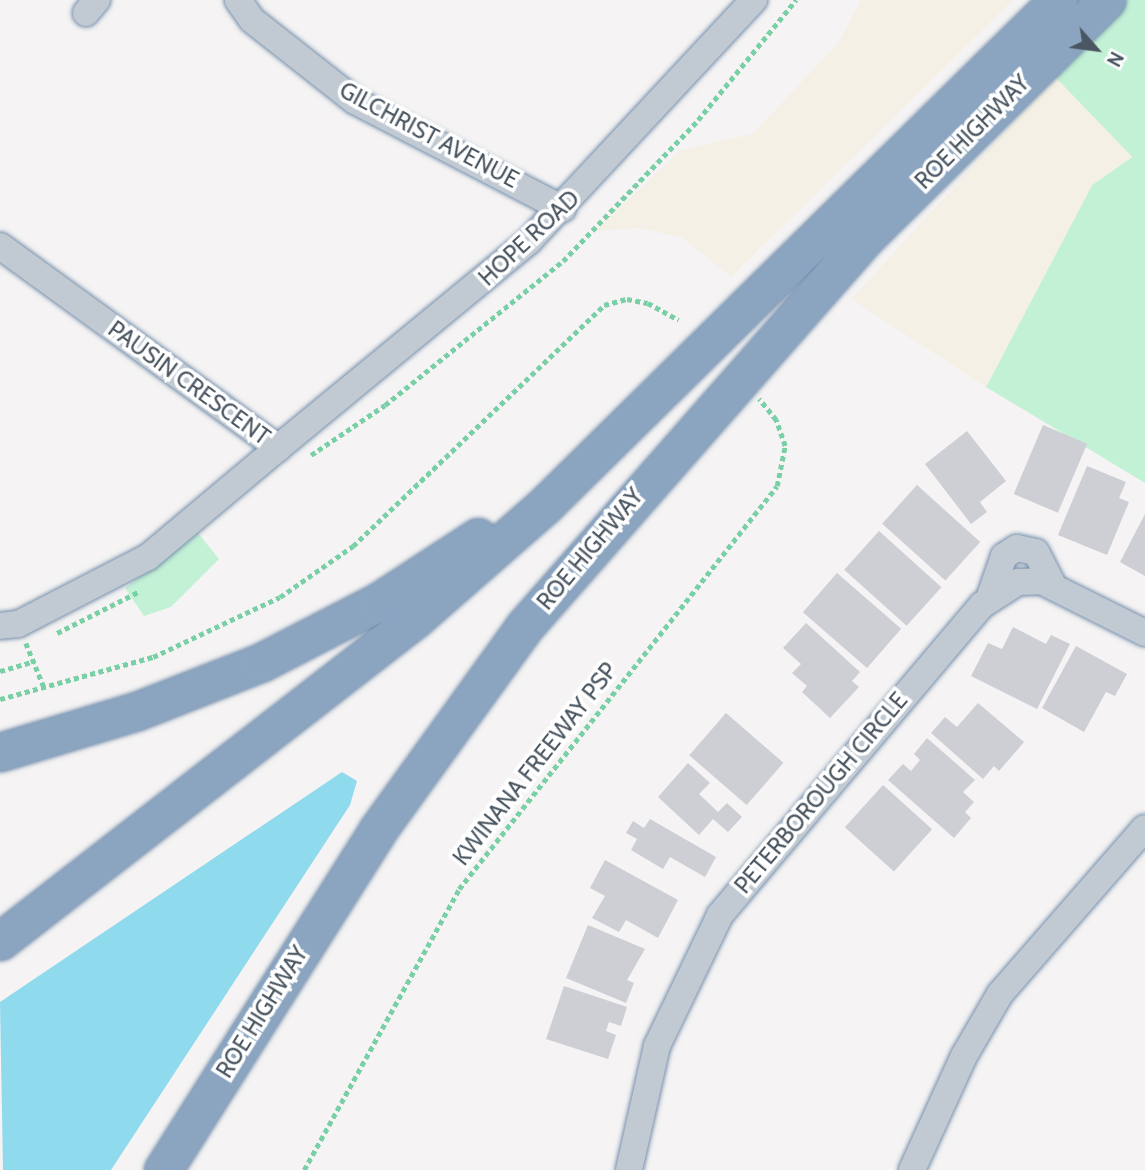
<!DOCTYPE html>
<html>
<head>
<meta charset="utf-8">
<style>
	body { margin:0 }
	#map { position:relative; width:1145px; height:1170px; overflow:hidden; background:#f5f3f3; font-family:Cabin,sans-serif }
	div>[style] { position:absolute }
	.green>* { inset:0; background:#c3f1d5 }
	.sand>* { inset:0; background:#f5f0e5 }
	.water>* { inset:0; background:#90daee }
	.building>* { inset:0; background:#cdcfd5; transform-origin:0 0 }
	.path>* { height:4.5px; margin-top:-2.25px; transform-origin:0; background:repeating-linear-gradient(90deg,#7ad0a6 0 5px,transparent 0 8.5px) }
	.roads { filter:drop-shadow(0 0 2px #7690ad) drop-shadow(0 0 2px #7690ad) }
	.minor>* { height:26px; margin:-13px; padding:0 13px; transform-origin:13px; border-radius:13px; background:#c1cad2 }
	.highway>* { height:37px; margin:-18.5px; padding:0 18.5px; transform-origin:18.5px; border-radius:18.5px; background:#8ba5c1 }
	span { translate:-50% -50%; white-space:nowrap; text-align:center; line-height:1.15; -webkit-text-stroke:7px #fff; paint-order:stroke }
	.street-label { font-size:23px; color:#4a5661 }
	.north { position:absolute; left:1061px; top:14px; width:70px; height:70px; -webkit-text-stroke:5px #fff; paint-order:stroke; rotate:118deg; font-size:19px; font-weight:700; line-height:28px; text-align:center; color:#4a5661 }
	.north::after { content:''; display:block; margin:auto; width:24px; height:32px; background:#4a5661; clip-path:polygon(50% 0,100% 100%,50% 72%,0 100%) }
</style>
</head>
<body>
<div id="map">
	<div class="green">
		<div style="clip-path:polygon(1127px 0,1145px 0,1145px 483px,986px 387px,1092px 185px,1132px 157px,1055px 77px)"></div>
		<div style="clip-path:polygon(198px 533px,219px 559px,171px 607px,144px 616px,125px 588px)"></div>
	</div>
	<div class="sand">
		<div style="clip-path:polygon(861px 0,1013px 0,731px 277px,683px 238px,640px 228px,595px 231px,681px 150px,753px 134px,839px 42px)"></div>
		<div style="clip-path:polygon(1055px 77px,1132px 157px,1092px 185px,986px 387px,851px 299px)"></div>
	</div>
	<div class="water">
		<div style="clip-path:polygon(342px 772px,357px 781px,350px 805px,111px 1170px,3px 1170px,0 1002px)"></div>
	</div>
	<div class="building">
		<div style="left:1043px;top:425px;width:48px;height:75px;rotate:23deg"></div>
		<div style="clip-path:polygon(967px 431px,1006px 481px,980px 502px,987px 512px,971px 524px,925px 464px)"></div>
		<div style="clip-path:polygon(1087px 466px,1126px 482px,1119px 498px,1129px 502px,1107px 555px,1058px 535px)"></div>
		<div style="left:917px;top:485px;width:85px;height:52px;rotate:42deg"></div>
		<div style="clip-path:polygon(1145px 514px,1145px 576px,1120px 562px)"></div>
		<div style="left:879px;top:531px;width:84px;height:52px;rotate:42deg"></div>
		<div style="left:837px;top:573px;width:85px;height:52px;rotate:41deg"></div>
		<div style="clip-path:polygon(806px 623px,860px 672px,852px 681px,859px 687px,830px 718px,802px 692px,807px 686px,792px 673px,801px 664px,783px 648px)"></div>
		<div style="clip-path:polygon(1013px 627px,1046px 644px,1051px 635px,1070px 644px,1037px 709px,971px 676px,988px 643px,1002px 649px)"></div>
		<div style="clip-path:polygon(1076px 646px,1127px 674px,1115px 696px,1106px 692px,1084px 732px,1042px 708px)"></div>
		<div style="clip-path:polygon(978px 703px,1024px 742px,999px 771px,994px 766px,983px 779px,931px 733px,945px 717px,957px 727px)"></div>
		<div style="left:726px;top:713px;width:76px;height:56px;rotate:41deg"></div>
		<div style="clip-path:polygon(927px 738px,975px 780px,963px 792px,974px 802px,965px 812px,971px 818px,954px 838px,888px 780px,903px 764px,911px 771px,920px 760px,914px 754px)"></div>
		<div style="clip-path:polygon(688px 763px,710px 783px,699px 794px,718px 812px,727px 803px,742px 817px,728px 832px,713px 819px,699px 835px,658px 797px)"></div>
		<div style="left:883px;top:785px;width:66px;height:57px;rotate:42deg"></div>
		<div style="clip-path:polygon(650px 819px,716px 857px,705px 877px,670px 857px,663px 869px,631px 850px,637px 839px,626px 833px,633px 821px,644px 828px)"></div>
		<div style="clip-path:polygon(605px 860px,678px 900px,658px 938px,626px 920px,619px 932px,592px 918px,605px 896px,590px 888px)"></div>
		<div style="clip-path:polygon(588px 925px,645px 949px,627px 980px,634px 983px,626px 1003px,566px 978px)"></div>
		<div style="clip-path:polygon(564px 986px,627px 1007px,621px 1026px,609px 1022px,606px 1031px,616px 1035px,608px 1059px,546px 1039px)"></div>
	</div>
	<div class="path">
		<div style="left:311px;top:455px;width:89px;rotate:-34deg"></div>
		<div style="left:385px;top:405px;width:229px;rotate:-39deg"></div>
		<div style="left:563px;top:261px;width:195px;rotate:-46.2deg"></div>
		<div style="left:698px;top:120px;width:155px;rotate:-50.8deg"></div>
		<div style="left:57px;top:633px;width:93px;rotate:-26.8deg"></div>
		<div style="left:26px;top:643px;width:48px;rotate:67.8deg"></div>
		<div style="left:0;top:671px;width:36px;rotate:-16deg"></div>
		<div style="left:0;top:699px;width:159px;rotate:-15.4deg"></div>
		<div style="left:153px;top:657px;width:140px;rotate:-25.3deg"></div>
		<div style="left:280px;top:597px;width:89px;rotate:-34.9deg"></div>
		<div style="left:353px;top:546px;width:348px;rotate:-43.8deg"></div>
		<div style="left:604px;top:305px;width:24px;rotate:-15deg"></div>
		<div style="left:627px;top:299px;width:21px;rotate:11deg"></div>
		<div style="left:648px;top:303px;width:35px;rotate:29deg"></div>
		<div style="left:304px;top:1170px;width:321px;rotate:-61.1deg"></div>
		<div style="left:459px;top:889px;width:513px;rotate:-51.72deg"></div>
		<div style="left:777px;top:486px;width:41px;rotate:-78.7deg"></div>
		<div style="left:785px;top:446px;width:28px;rotate:-109deg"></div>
		<div style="left:776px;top:420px;width:27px;rotate:-129deg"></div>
	</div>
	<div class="roads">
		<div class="minor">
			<div style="left:238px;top:0;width:24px;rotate:55deg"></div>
			<div style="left:252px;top:20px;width:131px;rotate:38.2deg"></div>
			<div style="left:355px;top:101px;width:234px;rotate:27.4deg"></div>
			<div style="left:86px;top:13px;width:17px;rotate:-50deg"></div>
			<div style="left:0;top:246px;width:344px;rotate:36deg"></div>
			<div style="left:278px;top:448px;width:170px;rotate:140deg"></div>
			<div style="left:148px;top:557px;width:146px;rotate:152.7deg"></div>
			<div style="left:18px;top:624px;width:18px;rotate:174deg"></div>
			<div style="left:278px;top:448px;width:325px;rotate:-39.5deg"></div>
			<div style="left:529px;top:241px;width:330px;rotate:-47deg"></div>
			<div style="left:990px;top:596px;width:42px;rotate:-70.7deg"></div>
			<div style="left:1004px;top:556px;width:15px;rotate:-32deg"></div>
			<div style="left:1017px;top:548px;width:19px;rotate:12deg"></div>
			<div style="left:1036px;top:552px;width:35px;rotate:63deg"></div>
			<div style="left:629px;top:1170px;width:127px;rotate:-77.3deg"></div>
			<div style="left:657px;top:1046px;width:145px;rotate:-64.3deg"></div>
			<div style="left:720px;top:915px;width:406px;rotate:-49.8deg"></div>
			<div style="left:982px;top:605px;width:43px;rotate:-32.6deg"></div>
			<div style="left:1018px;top:582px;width:23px;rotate:-2deg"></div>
			<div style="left:1041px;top:581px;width:116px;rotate:26.6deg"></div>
			<div style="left:912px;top:1170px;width:125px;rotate:-65.5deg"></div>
			<div style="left:964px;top:1056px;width:72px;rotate:-59.9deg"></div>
			<div style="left:1000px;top:994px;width:220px;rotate:-48.9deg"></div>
		</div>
		<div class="highway">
			<div style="left:0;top:752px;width:143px;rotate:-16.7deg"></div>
			<div style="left:137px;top:711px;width:134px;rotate:-21.4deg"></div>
			<div style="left:262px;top:662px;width:133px;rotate:-27.3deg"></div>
			<div style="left:380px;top:601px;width:117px;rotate:-33.1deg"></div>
			<div style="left:0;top:941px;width:527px;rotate:-37.83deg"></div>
			<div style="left:416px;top:618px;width:171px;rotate:-41.2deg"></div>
			<div style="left:545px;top:505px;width:720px;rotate:-44.55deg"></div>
			<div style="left:163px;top:1170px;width:401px;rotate:-57.7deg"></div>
			<div style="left:377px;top:831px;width:251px;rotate:-54.2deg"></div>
			<div style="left:524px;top:627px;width:517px;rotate:-48.76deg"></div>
			<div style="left:865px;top:238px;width:339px;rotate:-44.6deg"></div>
		</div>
	</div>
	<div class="street-label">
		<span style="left:972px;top:132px;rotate:-45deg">ROE HIGHWAY</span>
		<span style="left:429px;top:135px;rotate:28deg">GILCHRIST AVENUE</span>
		<span style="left:529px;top:238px;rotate:-43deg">HOPE ROAD</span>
		<span style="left:189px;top:383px;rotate:36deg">PAUSIN CRESCENT</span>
		<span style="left:590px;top:549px;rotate:-50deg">ROE HIGHWAY</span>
		<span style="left:535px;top:764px;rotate:-52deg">KWINANA FREEWAY PSP</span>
		<span style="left:821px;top:793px;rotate:-50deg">PETERBOROUGH CIRCLE</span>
		<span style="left:262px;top:1012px;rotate:-58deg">ROE HIGHWAY</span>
	</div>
	<div class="north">N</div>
</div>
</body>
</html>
